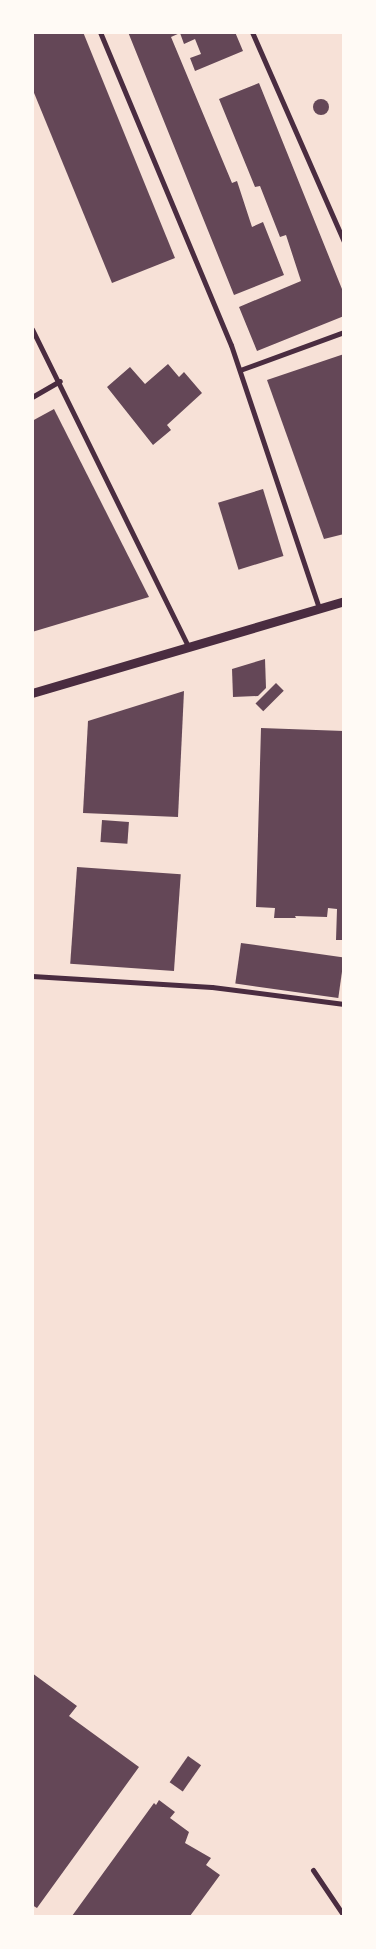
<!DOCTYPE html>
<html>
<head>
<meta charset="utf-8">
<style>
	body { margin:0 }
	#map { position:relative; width:376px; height:1949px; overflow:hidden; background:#f7e1d7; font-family:Barlow,sans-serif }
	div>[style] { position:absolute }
	.building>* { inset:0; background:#644757; transform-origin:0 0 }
	.round { border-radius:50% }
	.minor>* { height:5px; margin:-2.5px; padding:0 2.5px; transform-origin:2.5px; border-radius:2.5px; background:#4a2c40 }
	.tertiary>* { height:9px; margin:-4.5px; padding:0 4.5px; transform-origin:4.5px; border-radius:4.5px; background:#4a2c40 }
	span { translate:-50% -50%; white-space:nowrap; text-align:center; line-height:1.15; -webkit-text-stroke:4px #fffaf5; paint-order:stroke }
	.frame { position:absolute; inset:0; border:34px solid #fffaf5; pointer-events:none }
</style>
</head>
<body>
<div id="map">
	<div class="building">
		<div style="clip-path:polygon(32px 32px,83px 32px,175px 258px,112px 283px,32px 88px)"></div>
		<div style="clip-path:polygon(128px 32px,235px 32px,243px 51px,195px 71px,190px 58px,201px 54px,195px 39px,184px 44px,180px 33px,171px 37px,232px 183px,237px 181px,252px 227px,263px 222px,284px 275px,234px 295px)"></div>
		<div style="clip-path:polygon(259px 83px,344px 294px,344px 316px,257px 351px,239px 307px,301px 281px,286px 235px,280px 237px,260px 186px,255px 187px,219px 99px)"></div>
		<div class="round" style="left:313px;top:99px;width:16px;height:16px"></div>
		<div style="clip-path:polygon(344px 354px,344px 534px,324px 539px,267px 380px)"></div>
		<div style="clip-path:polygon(168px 364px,179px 377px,184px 372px,202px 393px,167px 425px,171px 430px,153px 445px,107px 387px,130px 367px,145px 384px)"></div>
		<div style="clip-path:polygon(54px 409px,149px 597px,32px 632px,32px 421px)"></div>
		<div style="left:263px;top:489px;width:70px;height:47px;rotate:73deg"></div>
		<div style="clip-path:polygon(265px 659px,266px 688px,258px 696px,233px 697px,232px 669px)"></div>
		<div style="left:276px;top:683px;width:11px;height:29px;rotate:45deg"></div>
		<div style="clip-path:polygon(184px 691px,178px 817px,83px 813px,88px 721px)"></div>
		<div style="clip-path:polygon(261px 728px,344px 731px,344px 940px,336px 940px,337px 909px,328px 908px,327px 917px,295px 916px,296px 918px,274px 918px,275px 908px,256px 907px)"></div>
		<div style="left:102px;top:820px;width:27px;height:22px;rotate:4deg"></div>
		<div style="left:77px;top:867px;width:104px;height:97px;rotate:4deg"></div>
		<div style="left:241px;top:943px;width:104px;height:41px;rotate:8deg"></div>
		<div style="clip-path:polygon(32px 1673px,77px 1706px,69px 1716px,139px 1767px,37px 1908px,32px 1905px)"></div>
		<div style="left:188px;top:1756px;width:16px;height:32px;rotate:35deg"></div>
		<div style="clip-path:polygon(159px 1800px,175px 1812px,170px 1818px,189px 1832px,185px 1843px,211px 1858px,206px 1865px,220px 1875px,190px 1916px,72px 1916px,154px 1803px,156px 1805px)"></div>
	</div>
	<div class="minor">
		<div style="left:100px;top:32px;width:339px;rotate:67.3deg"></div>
		<div style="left:231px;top:345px;width:277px;rotate:71.5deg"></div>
		<div style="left:252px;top:32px;width:229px;rotate:66.3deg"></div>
		<div style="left:32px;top:329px;width:353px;rotate:63.8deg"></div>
		<div style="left:240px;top:370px;width:111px;rotate:-20.1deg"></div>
		<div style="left:32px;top:397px;width:32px;rotate:-30deg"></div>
		<div style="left:32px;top:976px;width:180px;rotate:3.5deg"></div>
		<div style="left:212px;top:987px;width:133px;rotate:7.3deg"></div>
		<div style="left:313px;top:1870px;width:55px;rotate:56deg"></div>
	</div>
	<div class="tertiary">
		<div style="left:32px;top:693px;width:325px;rotate:-16.4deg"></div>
	</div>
	<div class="frame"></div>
</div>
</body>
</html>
